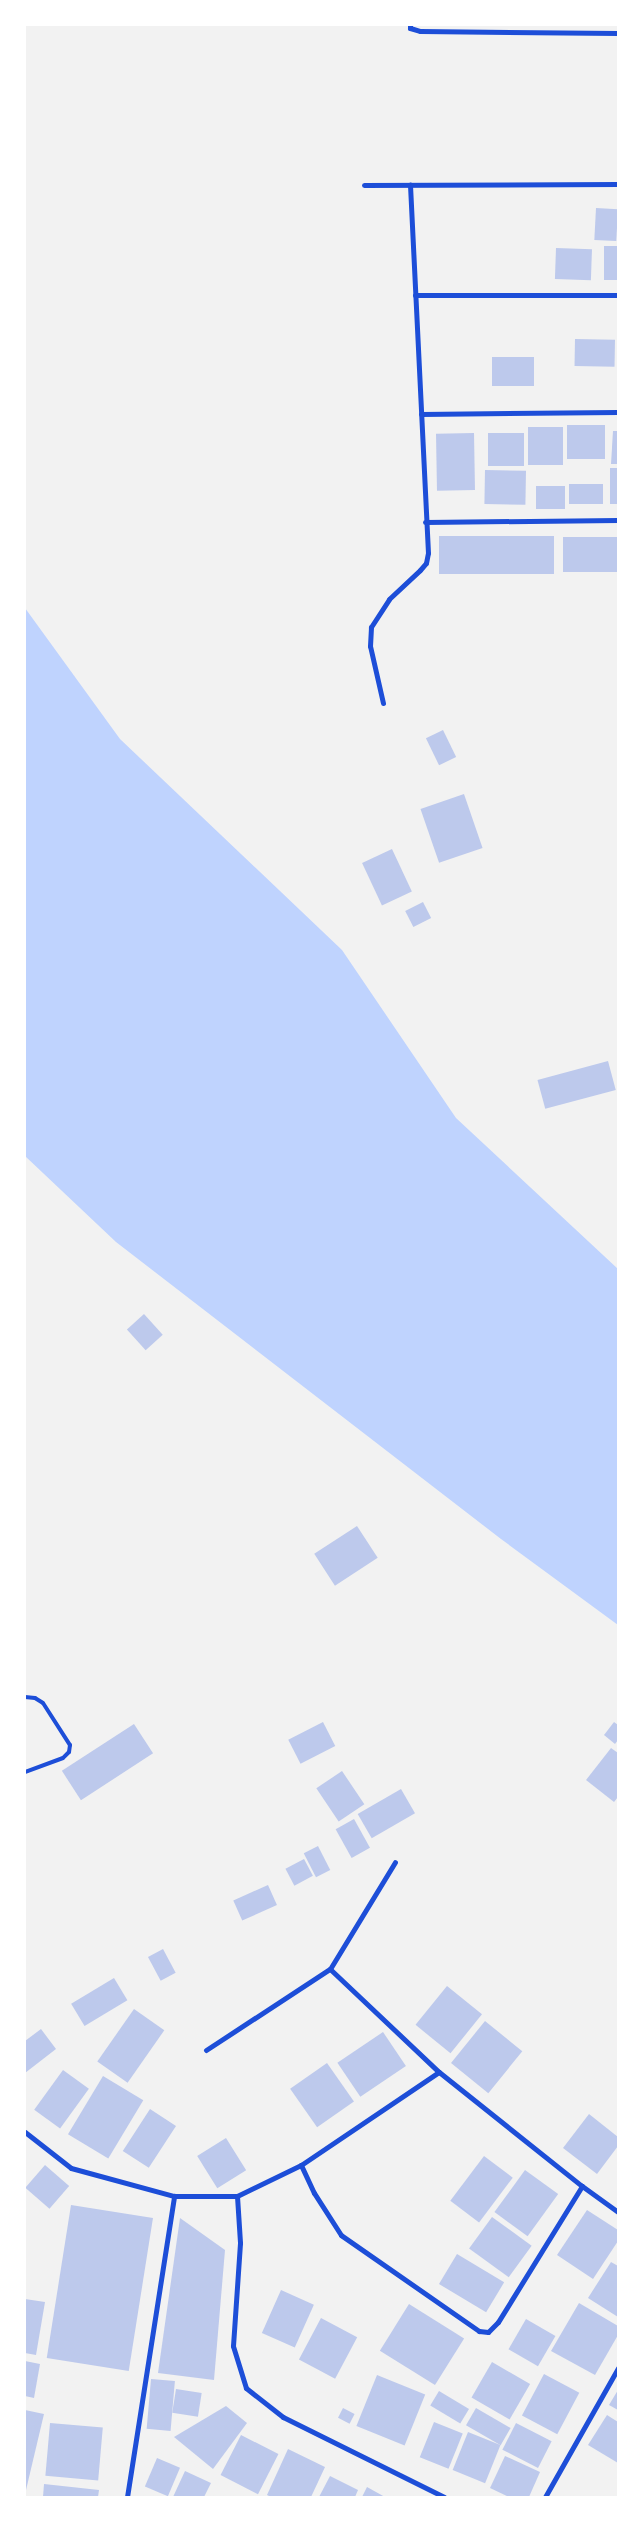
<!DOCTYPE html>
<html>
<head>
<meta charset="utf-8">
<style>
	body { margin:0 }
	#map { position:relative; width:643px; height:2522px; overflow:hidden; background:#f2f2f2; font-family:Inter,sans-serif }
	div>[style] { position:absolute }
	.water>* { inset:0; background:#bfd3fe }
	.building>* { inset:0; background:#bdc9ec; transform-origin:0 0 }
	.service>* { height:4px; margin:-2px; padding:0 2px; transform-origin:2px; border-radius:2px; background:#1d4ed8 }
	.minor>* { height:5px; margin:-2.5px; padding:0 2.5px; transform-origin:2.5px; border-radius:2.5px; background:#1d4ed8 }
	span { translate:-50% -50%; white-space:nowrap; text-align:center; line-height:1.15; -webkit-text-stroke:4px #fff; paint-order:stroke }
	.frame { position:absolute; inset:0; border:26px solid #fff; pointer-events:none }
</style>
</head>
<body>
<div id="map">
	<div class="water">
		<div style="clip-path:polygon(25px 608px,120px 739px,342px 950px,456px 1118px,618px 1269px,618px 1625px,501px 1539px,116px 1242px,25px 1156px)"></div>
	</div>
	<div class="building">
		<div style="left:596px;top:208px;width:22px;height:32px;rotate:3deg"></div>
		<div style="left:604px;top:246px;width:14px;height:34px"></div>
		<div style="left:556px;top:248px;width:36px;height:31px;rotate:2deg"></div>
		<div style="left:575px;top:339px;width:40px;height:27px;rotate:1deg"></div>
		<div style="left:492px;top:357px;width:42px;height:29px"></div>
		<div style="left:605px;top:425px;width:34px;height:38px;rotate:90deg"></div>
		<div style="left:528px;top:427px;width:35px;height:38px"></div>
		<div style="clip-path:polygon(613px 431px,618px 431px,618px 464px,611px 464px)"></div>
		<div style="left:474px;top:433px;width:57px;height:38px;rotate:89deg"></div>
		<div style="left:488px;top:433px;width:36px;height:33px"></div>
		<div style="left:610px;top:468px;width:8px;height:36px"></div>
		<div style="left:485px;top:470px;width:41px;height:34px;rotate:1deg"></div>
		<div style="left:569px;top:484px;width:34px;height:20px"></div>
		<div style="left:536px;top:486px;width:29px;height:23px"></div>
		<div style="left:554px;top:536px;width:38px;height:115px;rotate:90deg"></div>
		<div style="left:618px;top:537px;width:35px;height:55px;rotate:90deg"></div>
		<div style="left:443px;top:730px;width:30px;height:19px;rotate:64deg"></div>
		<div style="left:464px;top:794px;width:57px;height:46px;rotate:71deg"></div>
		<div style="left:392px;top:849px;width:47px;height:33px;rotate:65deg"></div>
		<div style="left:423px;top:902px;width:18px;height:20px;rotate:63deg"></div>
		<div style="left:608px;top:1061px;width:30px;height:73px;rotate:75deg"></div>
		<div style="left:144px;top:1314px;width:28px;height:23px;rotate:48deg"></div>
		<div style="left:357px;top:1526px;width:38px;height:51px;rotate:57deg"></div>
		<div style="left:323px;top:1722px;width:27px;height:39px;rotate:63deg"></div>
		<div style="clip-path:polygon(614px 1722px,618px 1725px,618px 1740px,615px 1744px,604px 1735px)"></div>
		<div style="left:134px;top:1724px;width:35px;height:86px;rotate:57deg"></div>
		<div style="clip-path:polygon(611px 1748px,618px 1753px,618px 1797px,614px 1802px,586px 1780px)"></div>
		<div style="left:342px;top:1771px;width:40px;height:31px;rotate:56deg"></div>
		<div style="left:401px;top:1789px;width:28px;height:50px;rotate:60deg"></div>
		<div style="left:354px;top:1819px;width:33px;height:21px;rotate:61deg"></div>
		<div style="left:318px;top:1846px;width:27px;height:16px;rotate:63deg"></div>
		<div style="left:304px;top:1859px;width:19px;height:21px;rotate:62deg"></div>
		<div style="left:268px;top:1885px;width:22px;height:38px;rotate:66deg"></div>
		<div style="left:163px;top:1949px;width:27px;height:17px;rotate:62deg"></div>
		<div style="left:114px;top:1978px;width:26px;height:50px;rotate:59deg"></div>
		<div style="left:447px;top:1986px;width:45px;height:50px;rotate:39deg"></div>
		<div style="left:134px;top:2009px;width:37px;height:64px;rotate:35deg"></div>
		<div style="left:485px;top:2021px;width:48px;height:54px;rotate:39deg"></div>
		<div style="clip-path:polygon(41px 2029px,56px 2049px,25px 2073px,25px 2041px)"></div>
		<div style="left:383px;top:2032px;width:41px;height:55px;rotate:56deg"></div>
		<div style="left:327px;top:2063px;width:47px;height:45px;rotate:55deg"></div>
		<div style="left:63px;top:2070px;width:32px;height:49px;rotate:36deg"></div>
		<div style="left:103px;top:2076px;width:47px;height:68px;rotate:31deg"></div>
		<div style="left:150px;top:2109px;width:31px;height:50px;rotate:33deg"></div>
		<div style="clip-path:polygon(589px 2114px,618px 2137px,618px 2146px,597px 2174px,563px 2148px)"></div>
		<div style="left:226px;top:2138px;width:38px;height:34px;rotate:58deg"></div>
		<div style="left:484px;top:2156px;width:36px;height:56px;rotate:37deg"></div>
		<div style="left:45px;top:2165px;width:32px;height:30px;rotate:41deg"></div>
		<div style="left:525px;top:2170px;width:41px;height:52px;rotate:36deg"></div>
		<div style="left:71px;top:2205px;width:83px;height:155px;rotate:9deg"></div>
		<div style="clip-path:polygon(587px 2210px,618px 2230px,618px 2241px,593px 2279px,557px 2255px)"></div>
		<div style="left:492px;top:2217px;width:49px;height:39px;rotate:36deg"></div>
		<div style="clip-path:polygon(180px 2218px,225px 2250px,214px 2380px,158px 2373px)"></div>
		<div style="left:457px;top:2254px;width:55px;height:35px;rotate:31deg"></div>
		<div style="clip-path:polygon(611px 2262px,618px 2266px,618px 2317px,588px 2298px)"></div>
		<div style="left:281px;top:2290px;width:36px;height:47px;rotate:24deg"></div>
		<div style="clip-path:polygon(25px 2299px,45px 2302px,36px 2355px,25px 2353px)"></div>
		<div style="clip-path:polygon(579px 2303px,618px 2326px,618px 2335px,595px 2375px,551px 2351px)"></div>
		<div style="left:409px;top:2304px;width:65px;height:55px;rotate:32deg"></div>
		<div style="left:321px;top:2318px;width:41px;height:47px;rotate:28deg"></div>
		<div style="left:526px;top:2319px;width:34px;height:35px;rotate:30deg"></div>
		<div style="clip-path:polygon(25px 2361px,40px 2364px,34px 2398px,25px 2396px)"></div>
		<div style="left:492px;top:2362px;width:44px;height:41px;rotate:30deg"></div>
		<div style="left:544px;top:2374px;width:40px;height:47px;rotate:28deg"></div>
		<div style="left:377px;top:2375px;width:52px;height:55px;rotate:22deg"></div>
		<div style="left:151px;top:2379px;width:24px;height:50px;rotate:5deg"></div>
		<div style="left:176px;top:2389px;width:26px;height:24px;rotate:9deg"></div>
		<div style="clip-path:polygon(618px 2390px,618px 2410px,609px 2405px)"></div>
		<div style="left:439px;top:2391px;width:35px;height:17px;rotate:31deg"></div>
		<div style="clip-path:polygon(226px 2406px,247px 2423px,213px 2469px,174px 2437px)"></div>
		<div style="left:343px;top:2408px;width:13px;height:11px;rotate:27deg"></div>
		<div style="left:476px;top:2408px;width:40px;height:20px;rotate:30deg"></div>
		<div style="clip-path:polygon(25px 2410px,44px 2414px,26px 2490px,25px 2490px)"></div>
		<div style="clip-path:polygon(607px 2415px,618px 2422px,618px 2463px,588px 2445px)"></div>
		<div style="left:434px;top:2422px;width:31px;height:38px;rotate:22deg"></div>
		<div style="left:50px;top:2423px;width:53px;height:53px;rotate:5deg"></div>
		<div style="left:516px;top:2423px;width:40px;height:30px;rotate:27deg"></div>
		<div style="left:468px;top:2432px;width:35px;height:41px;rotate:22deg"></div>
		<div style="left:241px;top:2435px;width:42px;height:45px;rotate:27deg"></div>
		<div style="clip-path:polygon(288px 2449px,325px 2467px,311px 2497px,271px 2497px,267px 2495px)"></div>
		<div style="clip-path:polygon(505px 2456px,540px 2472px,529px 2497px,509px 2497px,490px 2488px)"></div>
		<div style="left:157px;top:2458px;width:25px;height:31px;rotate:23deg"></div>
		<div style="clip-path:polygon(185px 2471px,211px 2483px,204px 2497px,173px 2497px)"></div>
		<div style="clip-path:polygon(330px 2476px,358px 2490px,355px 2497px,319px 2497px)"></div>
		<div style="clip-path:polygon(44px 2484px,99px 2490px,98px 2497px,43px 2497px)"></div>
		<div style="clip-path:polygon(367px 2487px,385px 2497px,362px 2497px)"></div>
	</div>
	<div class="service">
		<div style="left:25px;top:1697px;width:10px;rotate:6deg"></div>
		<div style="left:35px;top:1698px;width:9px;rotate:32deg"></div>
		<div style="left:43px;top:1703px;width:50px;rotate:57.3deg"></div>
		<div style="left:70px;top:1745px;width:7px;rotate:98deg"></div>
		<div style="left:69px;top:1752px;width:8px;rotate:135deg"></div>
		<div style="left:63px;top:1758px;width:40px;rotate:159.8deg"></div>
	</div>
	<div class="minor">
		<div style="left:410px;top:25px;width:3px;rotate:90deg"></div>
		<div style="left:410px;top:28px;width:10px;rotate:17deg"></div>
		<div style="left:420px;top:31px;width:198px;rotate:0.6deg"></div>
		<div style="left:364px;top:185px;width:254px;rotate:-0.2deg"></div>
		<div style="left:415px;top:295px;width:203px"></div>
		<div style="left:421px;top:414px;width:197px;rotate:-0.6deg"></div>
		<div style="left:425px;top:522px;width:193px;rotate:-0.6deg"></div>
		<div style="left:383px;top:703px;width:58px;rotate:-102.8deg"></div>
		<div style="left:370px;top:646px;width:19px;rotate:-87deg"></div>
		<div style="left:371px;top:627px;width:33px;rotate:-57deg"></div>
		<div style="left:389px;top:599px;width:42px;rotate:-43.1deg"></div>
		<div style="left:420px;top:570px;width:9px;rotate:-49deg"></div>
		<div style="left:426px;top:563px;width:10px;rotate:-79deg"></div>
		<div style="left:428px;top:553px;width:369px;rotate:-92.8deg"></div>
		<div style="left:330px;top:1969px;width:125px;rotate:-58.7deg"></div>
		<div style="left:206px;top:2050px;width:148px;rotate:-33.2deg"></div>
		<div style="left:330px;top:1969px;width:150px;rotate:43.4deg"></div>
		<div style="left:439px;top:2072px;width:183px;rotate:38.6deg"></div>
		<div style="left:582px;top:2186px;width:160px;rotate:121.7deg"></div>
		<div style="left:498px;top:2322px;width:14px;rotate:135deg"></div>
		<div style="left:488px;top:2332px;width:9px;rotate:-174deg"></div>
		<div style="left:479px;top:2331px;width:168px;rotate:-145.2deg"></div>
		<div style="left:341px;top:2235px;width:50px;rotate:-122.7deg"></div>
		<div style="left:314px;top:2193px;width:31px;rotate:-115deg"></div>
		<div style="left:25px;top:2132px;width:58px;rotate:38deg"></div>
		<div style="left:71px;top:2168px;width:107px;rotate:15.2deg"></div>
		<div style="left:174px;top:2196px;width:63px"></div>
		<div style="left:237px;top:2196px;width:47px;rotate:86.3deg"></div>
		<div style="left:240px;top:2243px;width:103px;rotate:93.9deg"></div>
		<div style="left:233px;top:2346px;width:44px;rotate:72.8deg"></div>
		<div style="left:246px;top:2388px;width:47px;rotate:38.1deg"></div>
		<div style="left:283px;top:2417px;width:180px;rotate:26.4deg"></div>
		<div style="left:582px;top:2186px;width:44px;rotate:35.8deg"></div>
		<div style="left:237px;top:2196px;width:71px;rotate:-25.8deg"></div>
		<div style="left:301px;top:2165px;width:166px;rotate:-34deg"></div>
		<div style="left:127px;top:2497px;width:305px;rotate:-81.1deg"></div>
		<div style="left:545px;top:2497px;width:148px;rotate:-60.5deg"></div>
	</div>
	<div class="frame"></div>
</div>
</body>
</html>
